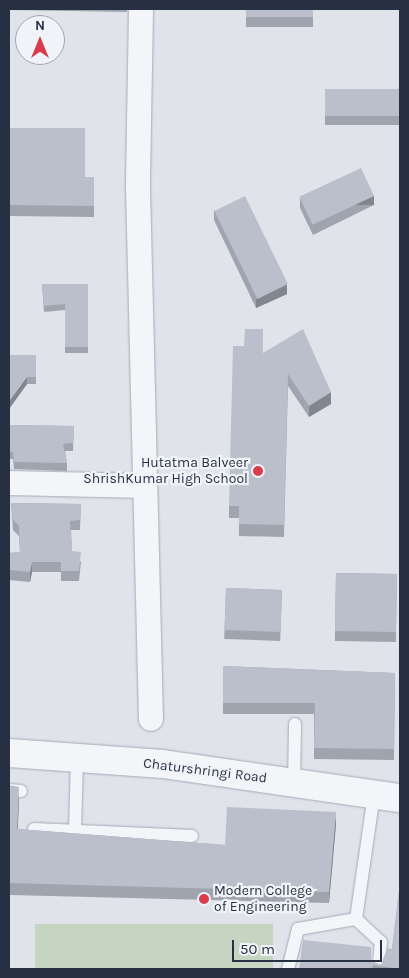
<!DOCTYPE html>
<html>
<head>
<meta charset="utf-8">
<style>
	body { margin:0 }
	#map { position:relative; width:409px; height:978px; overflow:hidden; background:#e0e4ea; font-family:Karla,sans-serif }
	div>[style] { position:absolute }
	.green>* { inset:0; background:#c5d5c1; transform-origin:0 0 }
	.roads { filter:drop-shadow(0 0 1px #a5aab5) drop-shadow(0 0 1px #a5aab5) }
	.service>* { height:12px; margin:-6px; padding:0 6px; transform-origin:6px; border-radius:6px; background:#f4f5f8 }
	.minor>* { height:24px; margin:-12px; padding:0 12px; transform-origin:12px; border-radius:12px; background:#f4f5f8 }
	.tertiary>* { height:28px; margin:-14px; padding:0 14px; transform-origin:14px; border-radius:14px; background:#f4f5f8 }
	.wall>* { inset:0; background:#a0a4af; transform-origin:0 0 }
	.shaded-wall>* { inset:0; background:#82868e; transform-origin:0 0 }
	.building>* { inset:0; background:#babfcb; transform-origin:0 0 }
	.dots>* { width:14px; height:14px; translate:-50% -50%; box-sizing:border-box; border:2px solid #f0f3f8; border-radius:50% }
	span { translate:-50% -50%; white-space:nowrap; text-align:center; line-height:1.15; -webkit-text-stroke:4.5px #f0f3f8; paint-order:stroke }
	.poi-label { font-size:14px; color:#273043 }
	.right { translate:-100% -50%; text-align:right }
	.left { translate:0 -50%; text-align:left }
	.street-label { font-size:14px; color:#273043 }
	.frame { position:absolute; inset:0; border:10px solid #273043; pointer-events:none }
	.north { position:absolute; left:15px; top:15px; width:50px; height:50px; box-sizing:border-box; background:#f0f3f8; border:1px solid #a0a5b0; border-radius:50%; rotate:0deg; font-size:14px; font-weight:700; line-height:20px; text-align:center; color:#273043 }
	.north::after { content:''; display:block; margin:auto; width:18px; height:22px; background:#d93c4a; clip-path:polygon(50% 0,100% 100%,50% 72%,0 100%) }
	.scale { position:absolute; left:232px; top:940px; width:150px; height:22px; box-sizing:border-box; border:2px solid #273043; border-top:0; padding-left:6px; font-size:15px; line-height:18px; white-space:nowrap; color:#273043; -webkit-text-stroke:4px #f0f3f8; paint-order:stroke }
</style>
</head>
<body>
<div id="map">
	<div class="green">
		<div style="left:35px;top:924px;width:238px;height:45px"></div>
	</div>
	<div class="roads">
		<div class="service">
			<div style="left:294px;top:783px;width:59px;rotate:-89deg"></div>
			<div style="left:9px;top:790px;width:12px;rotate:5deg"></div>
			<div style="left:34px;top:829px;width:158px;rotate:2.5deg"></div>
			<div style="left:75px;top:830px;width:72px;rotate:-88.4deg"></div>
			<div style="left:356px;top:919px;width:34px;rotate:43deg"></div>
			<div style="left:381px;top:942px;width:27px;rotate:96deg"></div>
			<div style="left:288px;top:969px;width:41px;rotate:-76deg"></div>
			<div style="left:298px;top:929px;width:59px;rotate:-9.8deg"></div>
			<div style="left:356px;top:919px;width:126px;rotate:-81.8deg"></div>
		</div>
		<div class="minor">
			<div style="left:141px;top:9px;width:179px;rotate:91deg"></div>
			<div style="left:138px;top:188px;width:531px;rotate:88.6deg"></div>
			<div style="left:9px;top:483px;width:136px;rotate:1.3deg"></div>
		</div>
		<div class="tertiary">
			<div style="left:9px;top:753px;width:154px;rotate:4.1deg"></div>
			<div style="left:163px;top:764px;width:239px;rotate:8.2deg"></div>
		</div>
	</div>
	<div class="wall">
		<div style="clip-path:polygon(9px 9px,127px 9px,127px 12px,9px 10px)"></div>
		<div style="left:246px;top:9px;width:67px;height:18px"></div>
		<div style="left:400px;top:89px;width:36px;height:75px;rotate:90deg"></div>
		<div style="clip-path:polygon(9px 128px,85px 177px,94px 177px,94px 217px,9px 216px)"></div>
		<div style="clip-path:polygon(300px 198px,374px 205px,313px 235px,300px 208px)"></div>
		<div style="clip-path:polygon(214px 210px,287px 294px,256px 308px,214px 220px)"></div>
		<div style="clip-path:polygon(42px 284px,88px 284px,88px 353px,65px 353px,65px 310px,44px 312px)"></div>
		<div style="clip-path:polygon(263px 353px,331px 404px,309px 417px,288px 386px,284px 537px,239px 536px,239px 518px,229px 518px,229px 506px)"></div>
		<div style="clip-path:polygon(36px 355px,36px 384px,27px 384px,9px 409px)"></div>
		<div style="clip-path:polygon(9px 425px,74px 426px,73px 451px,65px 451px,67px 463px,67px 471px,14px 469px,13px 459px,9px 459px)"></div>
		<div style="clip-path:polygon(11px 503px,81px 504px,80px 530px,71px 530px,72px 551px,81px 562px,79px 581px,61px 581px,61px 572px,32px 572px,30px 582px,9px 580px,9px 553px,20px 552px,19px 536px,13px 530px)"></div>
		<div style="left:336px;top:573px;width:61px;height:68px;rotate:1deg"></div>
		<div style="left:226px;top:588px;width:56px;height:51px;rotate:2deg"></div>
		<div style="clip-path:polygon(223px 666px,395px 673px,394px 760px,314px 759px,314px 714px,223px 714px)"></div>
		<div style="clip-path:polygon(9px 785px,19px 799px,18px 829px,225px 845px,336px 824px,329px 903px,10px 895px,9px 915px)"></div>
		<div style="clip-path:polygon(400px 883px,400px 969px,299px 969px,371px 961px,381px 965px,392px 949px)"></div>
	</div>
	<div class="shaded-wall">
		<div style="left:374px;top:196px;width:9px;height:68px;rotate:90deg"></div>
		<div style="clip-path:polygon(287px 284px,287px 294px,256px 308px,256px 299px)"></div>
		<div style="clip-path:polygon(27px 377px,27px 384px,9px 409px,9px 401px)"></div>
		<div style="clip-path:polygon(331px 392px,331px 404px,309px 417px,309px 406px)"></div>
		<div style="clip-path:polygon(32px 562px,32px 572px,30px 582px,30px 572px)"></div>
		<div style="clip-path:polygon(19px 787px,19px 799px,17px 840px,17px 829px)"></div>
		<div style="clip-path:polygon(336px 812px,336px 824px,329px 903px,329px 892px)"></div>
	</div>
	<div class="building">
		<div style="left:246px;top:9px;width:67px;height:8px"></div>
		<div style="left:400px;top:89px;width:27px;height:75px;rotate:90deg"></div>
		<div style="clip-path:polygon(9px 128px,85px 128px,85px 177px,94px 177px,94px 206px,9px 205px)"></div>
		<div style="left:361px;top:168px;width:31px;height:68px;rotate:65deg"></div>
		<div style="left:245px;top:196px;width:98px;height:34px;rotate:64deg"></div>
		<div style="clip-path:polygon(42px 284px,88px 284px,88px 347px,65px 347px,65px 304px,44px 306px)"></div>
		<div style="clip-path:polygon(245px 329px,263px 329px,263px 353px,303px 329px,331px 392px,309px 406px,288px 374px,284px 525px,239px 524px,239px 506px,229px 506px,233px 346px,244px 346px)"></div>
		<div style="clip-path:polygon(9px 355px,36px 355px,36px 377px,27px 377px,9px 401px)"></div>
		<div style="clip-path:polygon(9px 425px,74px 426px,73px 443px,63px 444px,67px 463px,14px 462px,13px 452px,9px 452px)"></div>
		<div style="clip-path:polygon(11px 503px,81px 504px,80px 520px,70px 521px,72px 551px,81px 552px,79px 571px,61px 571px,61px 562px,32px 562px,30px 572px,9px 570px,9px 553px,20px 552px,19px 526px,13px 520px)"></div>
		<div style="left:336px;top:573px;width:61px;height:58px;rotate:1deg"></div>
		<div style="left:226px;top:588px;width:56px;height:42px;rotate:2deg"></div>
		<div style="clip-path:polygon(223px 666px,395px 673px,394px 749px,314px 748px,315px 703px,223px 703px)"></div>
		<div style="clip-path:polygon(9px 785px,19px 787px,17px 829px,225px 845px,227px 807px,336px 812px,329px 892px,10px 883px,9px 903px)"></div>
		<div style="clip-path:polygon(400px 883px,400px 969px,373px 965px,372px 969px,299px 969px,303px 940px,371px 947px,371px 961px,381px 965px,387px 948px,392px 949px)"></div>
	</div>
	<div class="dots">
		<div style="left:258px;top:471px;background:#d93c4a"></div>
		<div style="left:204px;top:899px;background:#d93c4a"></div>
	</div>
	<div class="poi-label">
		<span class="right" style="left:248px;top:471px">Hutatma Balveer<br>ShrishKumar High School</span>
		<span class="left" style="left:214px;top:899px">Modern College<br>of Engineering</span>
	</div>
	<div class="street-label">
		<span style="left:205px;top:771px;rotate:7deg">Chaturshringi Road</span>
	</div>
	<div class="frame"></div>
	<div class="north">N</div>
	<div class="scale">50 m</div>
</div>
</body>
</html>
